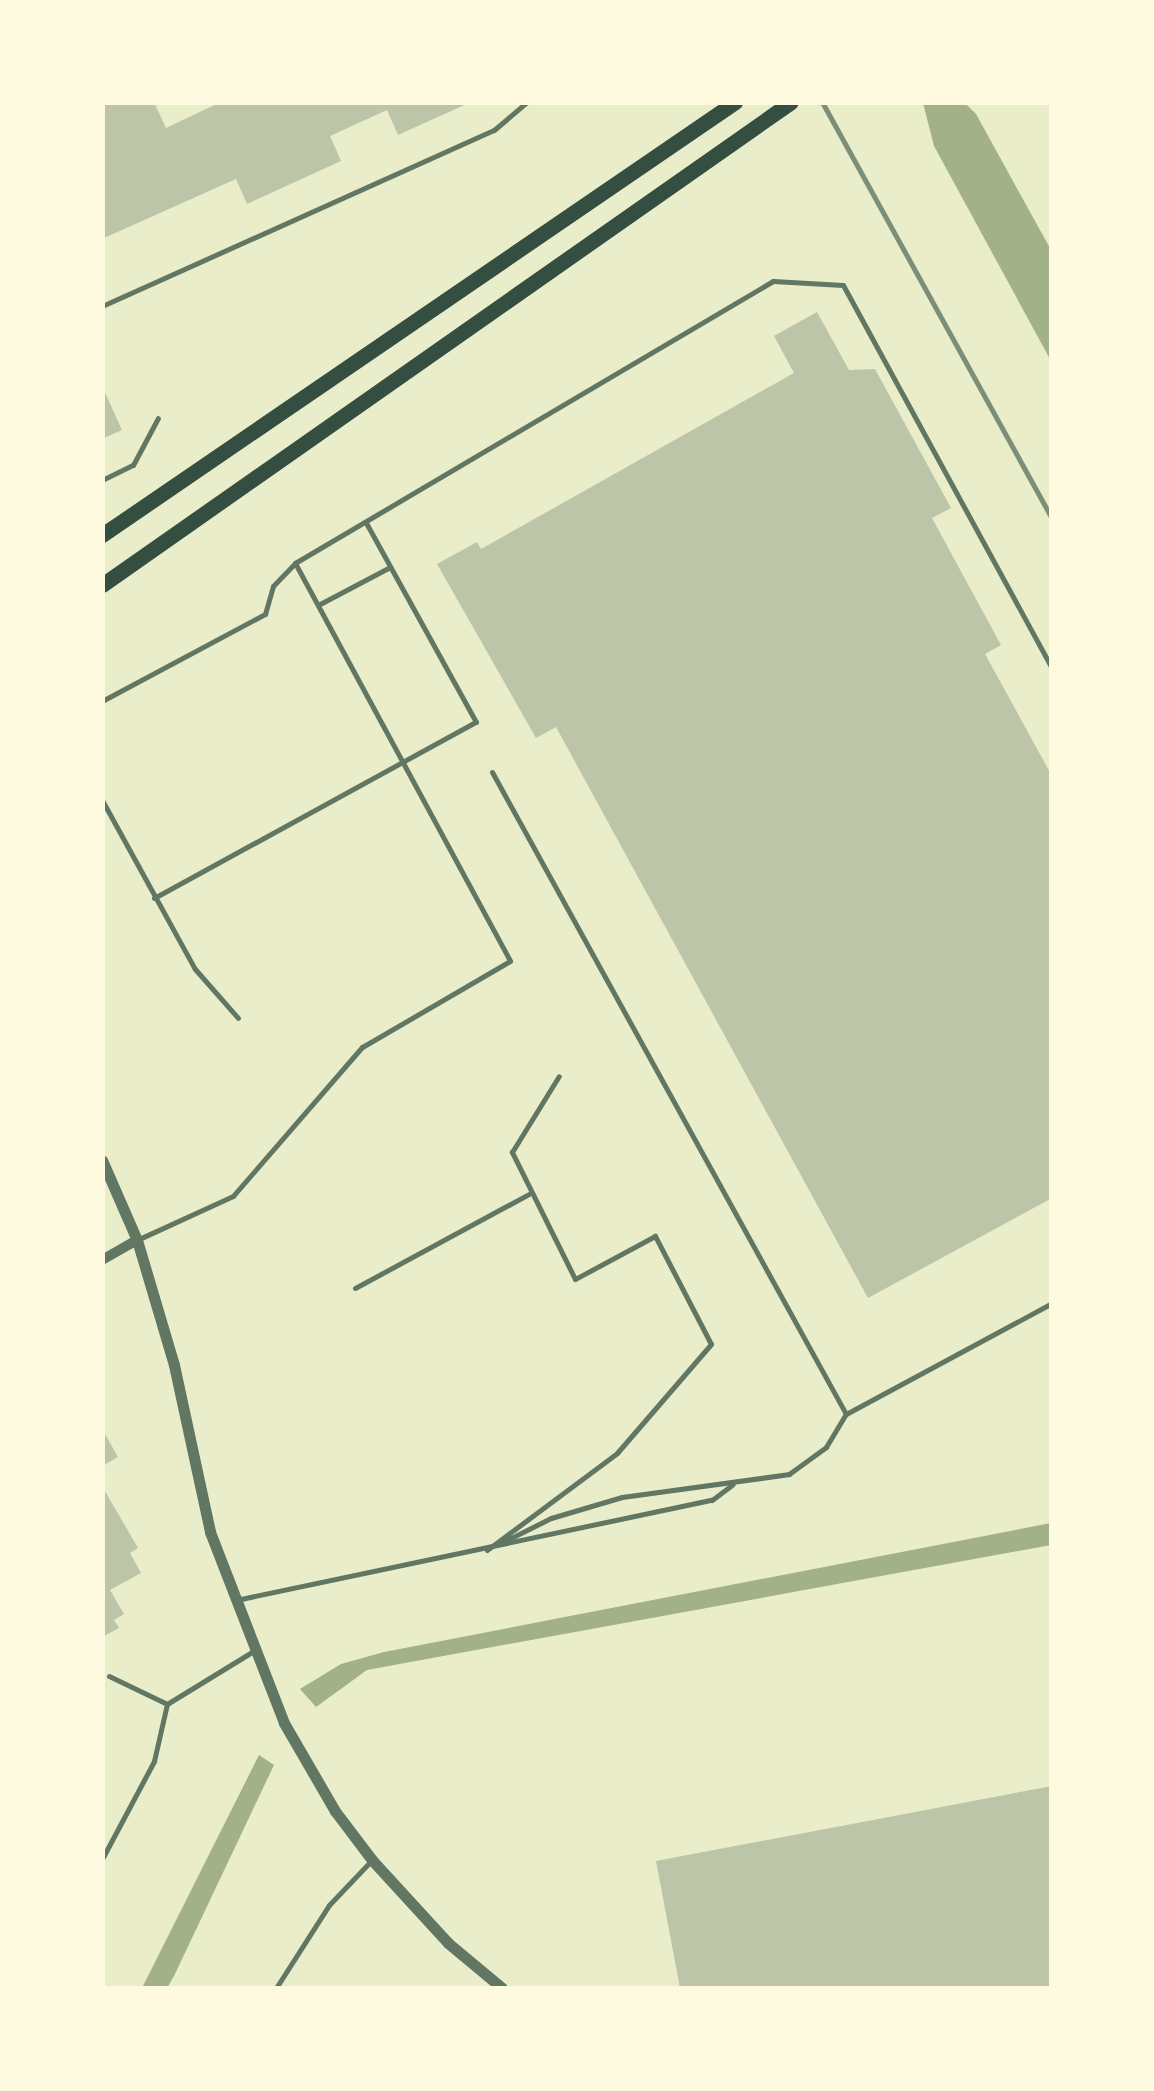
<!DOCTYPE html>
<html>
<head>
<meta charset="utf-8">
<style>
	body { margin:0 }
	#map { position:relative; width:1154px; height:2091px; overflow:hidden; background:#e9edc9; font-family:Lato,sans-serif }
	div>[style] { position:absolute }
	.water>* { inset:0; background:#a3b18a }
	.building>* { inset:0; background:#bcc5a7 }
	.service>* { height:5px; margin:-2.5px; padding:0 2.5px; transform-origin:2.5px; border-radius:2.5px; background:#617663 }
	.minor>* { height:10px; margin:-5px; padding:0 5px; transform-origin:5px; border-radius:5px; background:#617663 }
	.tertiary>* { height:11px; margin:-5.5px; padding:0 5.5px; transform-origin:5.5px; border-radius:5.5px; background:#617663 }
	.primary>* { height:15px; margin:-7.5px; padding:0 7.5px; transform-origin:7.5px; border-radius:7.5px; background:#344e41 }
	.rail>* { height:5px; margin:-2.5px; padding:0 2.5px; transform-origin:2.5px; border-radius:2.5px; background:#7c8e77 }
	span { translate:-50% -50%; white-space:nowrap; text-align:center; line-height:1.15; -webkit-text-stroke:8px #fefae0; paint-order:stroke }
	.frame { position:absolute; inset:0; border:105px solid #fefae0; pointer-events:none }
</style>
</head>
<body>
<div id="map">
	<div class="water">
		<div style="clip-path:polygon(923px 103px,965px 103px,976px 114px,1051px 250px,1051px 361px,934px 146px)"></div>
		<div style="clip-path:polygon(1051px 1523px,1051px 1545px,367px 1670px,316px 1707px,300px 1689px,341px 1664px,384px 1652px)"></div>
		<div style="clip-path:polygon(259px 1755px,274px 1765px,174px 1976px,167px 1988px,142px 1988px)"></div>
	</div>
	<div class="building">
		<div style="clip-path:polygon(102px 102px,154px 102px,166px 128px,221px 102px,471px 102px,398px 135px,387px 110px,330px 136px,341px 161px,247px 204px,236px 179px,104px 238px)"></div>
		<div style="clip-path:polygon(817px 312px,849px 370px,875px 369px,951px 508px,932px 518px,1001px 645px,985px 654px,1052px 776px,1052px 1198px,868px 1298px,556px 727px,536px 738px,437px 564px,477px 542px,481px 549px,794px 373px,774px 336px)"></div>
		<div style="clip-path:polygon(102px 386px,122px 430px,102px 439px)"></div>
		<div style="clip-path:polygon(102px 1429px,118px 1457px,102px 1466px)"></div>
		<div style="clip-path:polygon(102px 1486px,138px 1548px,130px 1553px,141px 1573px,110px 1590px,124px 1614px,114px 1620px,119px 1628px,102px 1637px)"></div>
		<div style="clip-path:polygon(1052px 1786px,1052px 1988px,680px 1988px,656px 1861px)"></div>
	</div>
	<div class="service">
		<div style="left:102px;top:306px;width:430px;rotate:-24.2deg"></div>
		<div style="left:494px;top:130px;width:43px;rotate:-40.3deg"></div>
		<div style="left:102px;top:480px;width:34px;rotate:-26deg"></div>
		<div style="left:133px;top:465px;width:53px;rotate:-62deg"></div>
		<div style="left:295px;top:563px;width:555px;rotate:-30.54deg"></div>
		<div style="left:773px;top:281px;width:70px;rotate:3.3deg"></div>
		<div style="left:843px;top:285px;width:436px;rotate:61.4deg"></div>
		<div style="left:318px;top:605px;width:81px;rotate:-27.8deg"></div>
		<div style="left:102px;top:701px;width:185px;rotate:-28.1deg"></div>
		<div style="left:265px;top:614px;width:29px;rotate:-74deg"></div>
		<div style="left:273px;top:586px;width:32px;rotate:-46deg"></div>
		<div style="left:295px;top:563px;width:452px;rotate:61.6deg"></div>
		<div style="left:510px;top:961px;width:171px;rotate:149.8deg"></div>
		<div style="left:362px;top:1047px;width:197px;rotate:130.9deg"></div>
		<div style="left:233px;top:1196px;width:103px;rotate:155.4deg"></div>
		<div style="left:492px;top:772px;width:733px;rotate:61.13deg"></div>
		<div style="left:846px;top:1414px;width:234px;rotate:-28.3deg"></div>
		<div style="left:102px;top:800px;width:193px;rotate:61.2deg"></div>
		<div style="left:195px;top:969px;width:65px;rotate:48.7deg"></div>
		<div style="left:154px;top:898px;width:367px;rotate:-28.7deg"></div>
		<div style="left:476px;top:722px;width:227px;rotate:-118.9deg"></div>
		<div style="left:355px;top:1288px;width:198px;rotate:-28.4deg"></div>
		<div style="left:499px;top:1544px;width:58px;rotate:-26.6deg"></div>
		<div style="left:551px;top:1518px;width:74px;rotate:-16.5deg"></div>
		<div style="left:622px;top:1497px;width:169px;rotate:-7.8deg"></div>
		<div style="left:789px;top:1474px;width:46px;rotate:-36.1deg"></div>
		<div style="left:826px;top:1447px;width:39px;rotate:-59deg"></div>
		<div style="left:487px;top:1550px;width:162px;rotate:-36.7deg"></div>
		<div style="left:617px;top:1453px;width:144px;rotate:-49.2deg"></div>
		<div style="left:711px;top:1344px;width:122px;rotate:-117.4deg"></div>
		<div style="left:655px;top:1236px;width:91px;rotate:151.7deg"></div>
		<div style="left:575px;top:1279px;width:142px;rotate:-116.4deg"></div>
		<div style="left:512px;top:1152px;width:89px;rotate:-58.3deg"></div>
		<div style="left:236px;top:1600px;width:486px;rotate:-11.9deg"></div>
		<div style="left:712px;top:1500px;width:26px;rotate:-37deg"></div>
		<div style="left:109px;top:1676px;width:64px;rotate:25.8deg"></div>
		<div style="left:102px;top:1859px;width:111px;rotate:-62deg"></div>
		<div style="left:154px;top:1761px;width:58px;rotate:-77.2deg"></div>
		<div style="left:167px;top:1704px;width:100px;rotate:-31.5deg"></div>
		<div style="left:276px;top:1988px;width:98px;rotate:-57.4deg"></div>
		<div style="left:329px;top:1905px;width:59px;rotate:-46.4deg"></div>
	</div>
	<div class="minor">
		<div style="left:102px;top:1260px;width:40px;rotate:-29.7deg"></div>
	</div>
	<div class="tertiary">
		<div style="left:102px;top:1160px;width:87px;rotate:66.4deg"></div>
		<div style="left:137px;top:1240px;width:130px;rotate:73.5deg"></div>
		<div style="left:174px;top:1365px;width:171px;rotate:77.8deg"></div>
		<div style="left:210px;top:1532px;width:205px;rotate:68.8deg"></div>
		<div style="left:284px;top:1723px;width:102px;rotate:59.9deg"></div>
		<div style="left:335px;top:1811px;width:61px;rotate:52.9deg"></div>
		<div style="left:372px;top:1860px;width:113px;rotate:47.5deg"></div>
		<div style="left:448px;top:1943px;width:70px;rotate:39.8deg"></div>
	</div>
	<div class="primary">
		<div style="left:102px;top:535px;width:767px;rotate:-34.37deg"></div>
		<div style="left:102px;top:585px;width:841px;rotate:-35.03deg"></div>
	</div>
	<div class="rail">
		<div style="left:822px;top:102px;width:476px;rotate:61.1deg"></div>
	</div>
	<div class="frame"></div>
</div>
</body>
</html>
